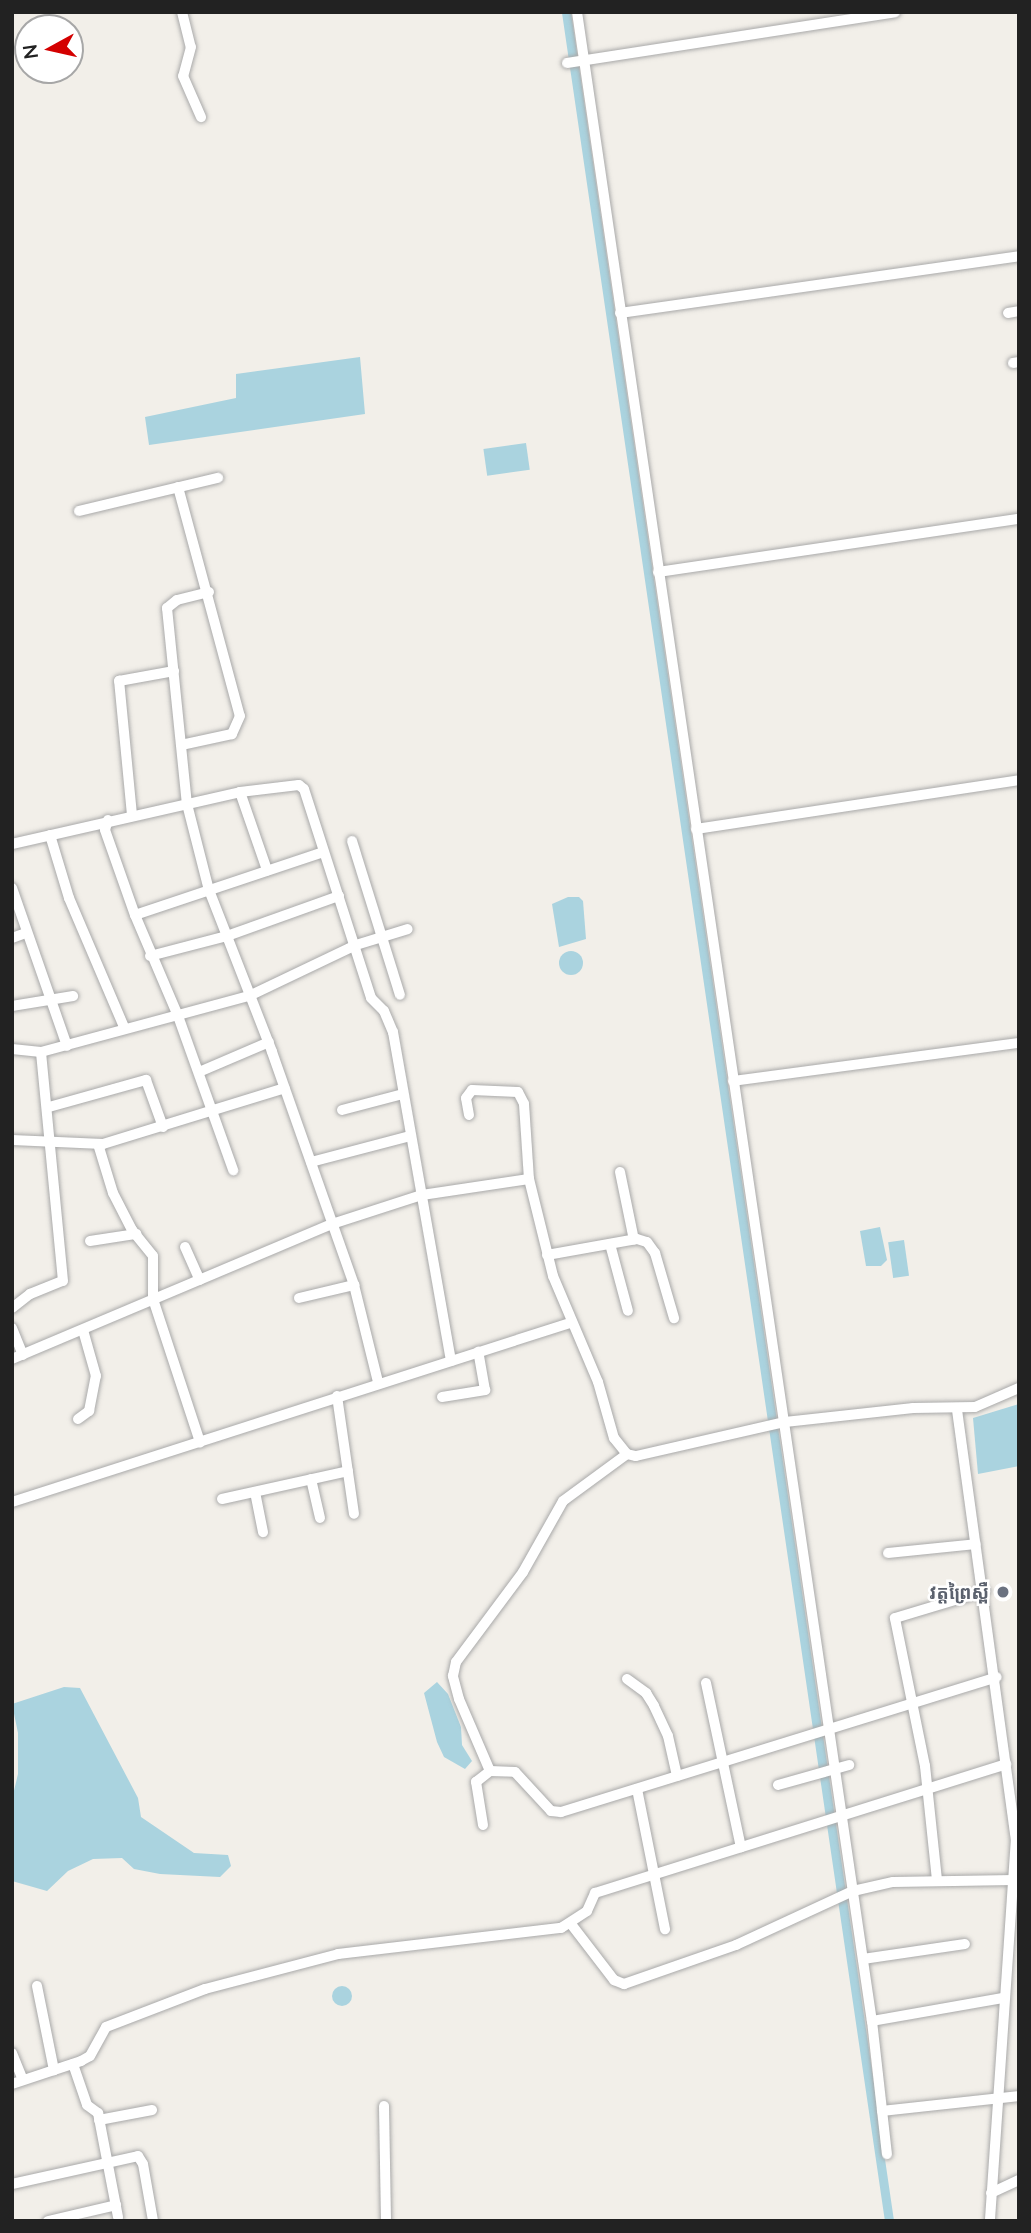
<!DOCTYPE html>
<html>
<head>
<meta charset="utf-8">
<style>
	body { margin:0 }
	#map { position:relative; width:1031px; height:2233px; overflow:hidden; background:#f2efe9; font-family:Lato,"Noto Sans Khmer",sans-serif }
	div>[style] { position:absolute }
	.water>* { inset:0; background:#aad3df; transform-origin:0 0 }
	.round { border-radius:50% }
	.canal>* { height:9px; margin:-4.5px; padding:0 4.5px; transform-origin:4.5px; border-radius:4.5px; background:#aad3df }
	.roads { filter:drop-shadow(0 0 2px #a9a9a9) drop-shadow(0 0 2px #a9a9a9) }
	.minor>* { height:10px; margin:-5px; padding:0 5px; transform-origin:5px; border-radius:5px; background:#fff }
	.dots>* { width:19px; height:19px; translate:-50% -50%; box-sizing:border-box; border:4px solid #fff; border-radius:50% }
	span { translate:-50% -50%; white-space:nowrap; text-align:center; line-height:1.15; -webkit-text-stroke:5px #fff; paint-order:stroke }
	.worship-label { font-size:18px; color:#5b616d; font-weight:700 }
	.right { translate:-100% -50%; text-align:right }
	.frame { position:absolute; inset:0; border:14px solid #222; pointer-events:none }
	.north { position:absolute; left:14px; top:14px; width:70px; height:70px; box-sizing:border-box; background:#fff; border:2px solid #a7a7a7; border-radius:50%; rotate:262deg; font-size:19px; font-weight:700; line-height:28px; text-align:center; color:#222 }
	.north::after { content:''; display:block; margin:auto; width:24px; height:32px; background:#d40000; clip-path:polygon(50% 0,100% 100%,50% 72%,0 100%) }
</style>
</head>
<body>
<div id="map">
	<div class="water">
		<div style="clip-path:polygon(360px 357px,365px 414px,149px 445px,145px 417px,236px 398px,236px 374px)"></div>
		<div style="left:526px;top:443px;width:27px;height:43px;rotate:82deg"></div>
		<div style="clip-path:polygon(568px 897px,579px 897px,583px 901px,586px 939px,559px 947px,552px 904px)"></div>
		<div class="round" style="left:559px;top:951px;width:24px;height:24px"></div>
		<div style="clip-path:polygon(880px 1227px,887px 1260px,881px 1266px,866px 1266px,860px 1231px)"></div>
		<div style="left:904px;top:1240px;width:36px;height:16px;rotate:82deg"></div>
		<div style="clip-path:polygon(1019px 1404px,1019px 1466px,978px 1474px,973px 1418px)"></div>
		<div style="clip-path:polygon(437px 1682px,448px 1694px,461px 1727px,462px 1745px,472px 1761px,465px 1769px,444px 1757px,437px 1742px,424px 1693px)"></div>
		<div style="clip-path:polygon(64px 1687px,80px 1688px,138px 1798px,141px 1817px,194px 1853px,228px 1855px,231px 1866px,220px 1877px,160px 1874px,134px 1869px,122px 1858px,93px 1859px,68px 1871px,47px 1891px,12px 1881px,12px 1799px,18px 1774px,18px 1733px,12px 1704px)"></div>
		<div class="round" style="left:332px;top:1986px;width:20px;height:20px"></div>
	</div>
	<div class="canal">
		<div style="left:566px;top:12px;width:2232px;rotate:81.68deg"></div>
	</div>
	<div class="roads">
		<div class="minor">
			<div style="left:182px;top:12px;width:36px;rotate:76deg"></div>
			<div style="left:191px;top:47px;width:30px;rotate:105deg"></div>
			<div style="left:183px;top:76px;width:45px;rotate:66.3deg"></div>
			<div style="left:577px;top:12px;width:2031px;rotate:81.65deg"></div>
			<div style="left:872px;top:2021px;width:132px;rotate:-10deg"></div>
			<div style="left:567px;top:63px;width:332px;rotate:-8.8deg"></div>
			<div style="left:620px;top:313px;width:403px;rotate:-8.1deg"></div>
			<div style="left:1008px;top:313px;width:11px;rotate:-10deg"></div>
			<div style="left:1013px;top:363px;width:6px;rotate:-9deg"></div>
			<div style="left:178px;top:487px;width:237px;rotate:74.9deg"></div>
			<div style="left:240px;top:716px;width:20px;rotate:114deg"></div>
			<div style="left:232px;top:734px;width:52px;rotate:167.8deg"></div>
			<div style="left:79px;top:511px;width:143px;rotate:-13.4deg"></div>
			<div style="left:658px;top:572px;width:365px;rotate:-8.4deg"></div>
			<div style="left:209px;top:592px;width:33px;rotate:166deg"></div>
			<div style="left:177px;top:600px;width:13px;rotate:141deg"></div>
			<div style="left:167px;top:608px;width:197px;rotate:84.2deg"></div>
			<div style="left:187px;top:804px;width:89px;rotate:75.7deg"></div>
			<div style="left:209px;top:890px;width:174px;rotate:68.7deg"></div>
			<div style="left:272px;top:1052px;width:247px;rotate:70.6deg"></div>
			<div style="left:354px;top:1285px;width:100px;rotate:76.1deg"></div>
			<div style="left:240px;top:792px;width:83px;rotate:70.9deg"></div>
			<div style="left:132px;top:815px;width:135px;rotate:-95.5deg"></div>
			<div style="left:119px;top:681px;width:56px;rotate:-10.3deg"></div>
			<div style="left:108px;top:820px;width:10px;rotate:107deg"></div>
			<div style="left:105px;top:830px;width:90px;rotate:70.6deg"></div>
			<div style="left:135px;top:915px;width:110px;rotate:66.9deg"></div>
			<div style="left:178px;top:1016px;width:164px;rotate:70.3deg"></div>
			<div style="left:696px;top:829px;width:327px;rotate:-8.6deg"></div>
			<div style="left:50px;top:835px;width:66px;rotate:73.2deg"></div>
			<div style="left:69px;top:898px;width:142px;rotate:66.9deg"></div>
			<div style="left:352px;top:841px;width:161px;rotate:72.7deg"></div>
			<div style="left:12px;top:844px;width:234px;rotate:-12.8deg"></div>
			<div style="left:240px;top:792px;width:59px;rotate:-6.8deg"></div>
			<div style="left:299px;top:785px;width:6px;rotate:39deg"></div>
			<div style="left:304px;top:789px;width:219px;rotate:72.2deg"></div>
			<div style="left:371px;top:998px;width:18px;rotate:45deg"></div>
			<div style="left:384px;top:1011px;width:23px;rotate:67deg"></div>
			<div style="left:393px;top:1032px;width:334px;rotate:80deg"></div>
			<div style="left:12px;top:888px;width:167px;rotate:70.8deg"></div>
			<div style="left:135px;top:915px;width:198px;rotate:-18.5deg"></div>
			<div style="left:12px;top:938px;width:15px;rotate:-20deg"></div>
			<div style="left:150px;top:956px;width:80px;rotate:-14.6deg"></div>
			<div style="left:227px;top:936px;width:119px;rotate:-19.7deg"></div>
			<div style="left:12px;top:1006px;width:62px;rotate:-9.3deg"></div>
			<div style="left:12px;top:1049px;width:29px;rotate:6deg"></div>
			<div style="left:41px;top:1052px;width:215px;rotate:-15.1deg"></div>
			<div style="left:249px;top:996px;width:119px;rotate:-25.5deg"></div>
			<div style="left:356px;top:945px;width:54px;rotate:-17.1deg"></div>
			<div style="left:199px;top:1072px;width:76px;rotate:-23.2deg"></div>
			<div style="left:733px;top:1081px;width:289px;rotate:-7.6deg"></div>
			<div style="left:49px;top:1107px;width:101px;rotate:-15.6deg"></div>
			<div style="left:146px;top:1080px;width:50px;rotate:70.1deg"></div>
			<div style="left:342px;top:1110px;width:63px;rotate:-14.7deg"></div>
			<div style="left:469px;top:1115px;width:17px;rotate:-100deg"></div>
			<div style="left:466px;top:1098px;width:10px;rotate:-53deg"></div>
			<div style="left:472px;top:1090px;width:46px;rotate:2.5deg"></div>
			<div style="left:518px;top:1092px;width:13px;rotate:63deg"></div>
			<div style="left:524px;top:1104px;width:75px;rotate:86.2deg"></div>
			<div style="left:12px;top:1140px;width:91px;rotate:2.5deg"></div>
			<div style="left:103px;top:1144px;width:190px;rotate:-17.1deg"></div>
			<div style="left:98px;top:1144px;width:51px;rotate:73deg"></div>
			<div style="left:113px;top:1193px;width:42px;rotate:62.8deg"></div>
			<div style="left:132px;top:1230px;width:33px;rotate:51deg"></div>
			<div style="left:153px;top:1256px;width:43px;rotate:90deg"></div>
			<div style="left:153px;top:1299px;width:151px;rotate:71.8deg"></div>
			<div style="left:311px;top:1162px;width:102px;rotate:-14.7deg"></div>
			<div style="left:620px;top:1172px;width:69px;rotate:78.4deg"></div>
			<div style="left:90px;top:1241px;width:47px;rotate:-8.7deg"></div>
			<div style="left:610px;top:1244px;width:69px;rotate:75deg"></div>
			<div style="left:185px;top:1247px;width:36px;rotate:66deg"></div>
			<div style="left:547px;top:1255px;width:91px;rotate:-10.1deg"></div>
			<div style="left:637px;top:1239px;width:10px;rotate:17deg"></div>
			<div style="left:647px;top:1242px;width:14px;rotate:54deg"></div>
			<div style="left:655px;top:1253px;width:68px;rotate:73.7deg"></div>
			<div style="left:299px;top:1298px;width:57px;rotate:-13.3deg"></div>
			<div style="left:12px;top:1308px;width:23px;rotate:-38deg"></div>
			<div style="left:30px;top:1294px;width:35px;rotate:-22deg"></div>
			<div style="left:63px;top:1281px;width:230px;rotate:-95.5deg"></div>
			<div style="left:12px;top:1328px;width:29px;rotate:68deg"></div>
			<div style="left:12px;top:1359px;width:347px;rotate:-22.9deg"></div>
			<div style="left:332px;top:1224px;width:95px;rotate:-17.9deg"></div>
			<div style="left:422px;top:1195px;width:108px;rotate:-8.5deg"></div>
			<div style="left:529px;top:1179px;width:100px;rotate:76.1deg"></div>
			<div style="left:553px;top:1276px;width:115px;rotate:67deg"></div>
			<div style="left:598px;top:1382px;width:58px;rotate:74.1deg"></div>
			<div style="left:614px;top:1438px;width:21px;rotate:51deg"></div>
			<div style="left:627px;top:1454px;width:9px;rotate:13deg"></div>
			<div style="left:636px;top:1456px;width:153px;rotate:-12.9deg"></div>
			<div style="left:785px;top:1422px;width:129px;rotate:-6.2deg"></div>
			<div style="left:913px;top:1408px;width:62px;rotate:-0.9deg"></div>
			<div style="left:975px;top:1407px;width:48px;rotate:-23.4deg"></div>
			<div style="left:337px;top:1396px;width:119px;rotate:81.8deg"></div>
			<div style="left:442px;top:1397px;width:44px;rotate:-9.2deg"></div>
			<div style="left:485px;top:1390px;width:39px;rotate:-100deg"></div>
			<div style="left:957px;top:1410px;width:432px;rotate:82.2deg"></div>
			<div style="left:1016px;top:1838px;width:384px;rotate:93.9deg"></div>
			<div style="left:78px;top:1419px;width:14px;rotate:-36deg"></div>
			<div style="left:89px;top:1411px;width:36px;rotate:-79deg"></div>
			<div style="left:96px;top:1376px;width:48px;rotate:-105.8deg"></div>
			<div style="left:311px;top:1479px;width:40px;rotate:77deg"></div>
			<div style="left:255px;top:1492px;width:41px;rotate:78.7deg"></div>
			<div style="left:222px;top:1499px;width:129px;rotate:-12.5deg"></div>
			<div style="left:12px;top:1502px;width:586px;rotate:-17.79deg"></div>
			<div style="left:888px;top:1553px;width:88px;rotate:-5.8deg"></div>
			<div style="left:627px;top:1679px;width:24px;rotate:36deg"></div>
			<div style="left:646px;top:1693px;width:15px;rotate:58deg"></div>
			<div style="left:654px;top:1706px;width:33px;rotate:65deg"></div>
			<div style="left:668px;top:1736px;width:41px;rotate:77.3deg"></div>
			<div style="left:706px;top:1683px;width:168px;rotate:78deg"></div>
			<div style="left:490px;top:1771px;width:78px;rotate:-113.3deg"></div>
			<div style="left:459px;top:1699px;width:24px;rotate:-105deg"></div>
			<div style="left:453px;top:1676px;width:14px;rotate:-78deg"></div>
			<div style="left:456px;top:1662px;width:112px;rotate:-53.3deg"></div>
			<div style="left:523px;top:1572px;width:81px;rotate:-60.6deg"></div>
			<div style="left:563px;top:1501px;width:79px;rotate:-36.3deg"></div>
			<div style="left:778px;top:1785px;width:74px;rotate:-15.7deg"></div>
			<div style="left:637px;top:1789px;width:143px;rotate:78.7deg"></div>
			<div style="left:483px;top:1825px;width:44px;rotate:-99.2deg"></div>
			<div style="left:476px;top:1782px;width:18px;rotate:-38deg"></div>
			<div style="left:490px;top:1771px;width:25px;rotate:2deg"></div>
			<div style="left:515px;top:1772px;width:53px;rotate:47.3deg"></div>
			<div style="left:551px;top:1811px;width:10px;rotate:6deg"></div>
			<div style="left:561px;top:1812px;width:456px;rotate:-17.2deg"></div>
			<div style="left:937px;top:1880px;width:115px;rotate:-96deg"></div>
			<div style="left:925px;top:1766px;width:151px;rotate:-101.5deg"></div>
			<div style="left:895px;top:1618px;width:94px;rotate:-16.7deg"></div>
			<div style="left:571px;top:1924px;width:71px;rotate:52.5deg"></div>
			<div style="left:614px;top:1980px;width:11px;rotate:22deg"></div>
			<div style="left:624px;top:1984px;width:119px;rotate:-19.2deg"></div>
			<div style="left:736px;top:1945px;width:129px;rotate:-24.8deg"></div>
			<div style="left:853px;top:1891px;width:41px;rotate:-12.7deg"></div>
			<div style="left:893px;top:1882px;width:121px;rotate:-0.9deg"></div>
			<div style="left:863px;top:1959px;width:103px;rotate:-8.4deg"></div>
			<div style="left:37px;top:1986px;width:86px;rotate:78.6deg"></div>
			<div style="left:872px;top:2021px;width:134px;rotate:83.6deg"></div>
			<div style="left:12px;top:2053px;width:29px;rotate:68deg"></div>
			<div style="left:73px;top:2064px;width:43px;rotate:71.1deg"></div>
			<div style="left:87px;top:2105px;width:14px;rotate:36deg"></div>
			<div style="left:98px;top:2113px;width:106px;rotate:79.1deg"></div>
			<div style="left:12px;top:2084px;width:73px;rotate:-18.4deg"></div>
			<div style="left:81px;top:2061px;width:10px;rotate:-29deg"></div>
			<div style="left:90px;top:2056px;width:33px;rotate:-61deg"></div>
			<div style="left:106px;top:2027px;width:106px;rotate:-21deg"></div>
			<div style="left:205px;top:1989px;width:138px;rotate:-14.7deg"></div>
			<div style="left:338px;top:1954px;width:225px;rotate:-6.7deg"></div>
			<div style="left:561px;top:1928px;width:31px;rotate:-33deg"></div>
			<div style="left:587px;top:1911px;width:20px;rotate:-66deg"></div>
			<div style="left:595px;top:1893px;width:431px;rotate:-17.4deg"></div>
			<div style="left:384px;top:2106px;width:115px;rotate:89deg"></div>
			<div style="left:882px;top:2111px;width:138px;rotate:-6.2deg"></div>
			<div style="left:99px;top:2120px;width:54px;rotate:-10.7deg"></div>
			<div style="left:12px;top:2184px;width:129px;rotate:-12.5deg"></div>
			<div style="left:138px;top:2156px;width:9px;rotate:58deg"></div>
			<div style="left:143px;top:2164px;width:58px;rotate:80deg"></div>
			<div style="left:991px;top:2193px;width:31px;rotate:-25deg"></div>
			<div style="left:48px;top:2221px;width:70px;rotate:-13.2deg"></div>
		</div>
	</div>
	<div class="dots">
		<div style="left:1003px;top:1592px;background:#6b7280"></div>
	</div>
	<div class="worship-label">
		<span class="right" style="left:989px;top:1592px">វត្តព្រៃស្ពឺ</span>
	</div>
	<div class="frame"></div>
	<div class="north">N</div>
</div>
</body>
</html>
